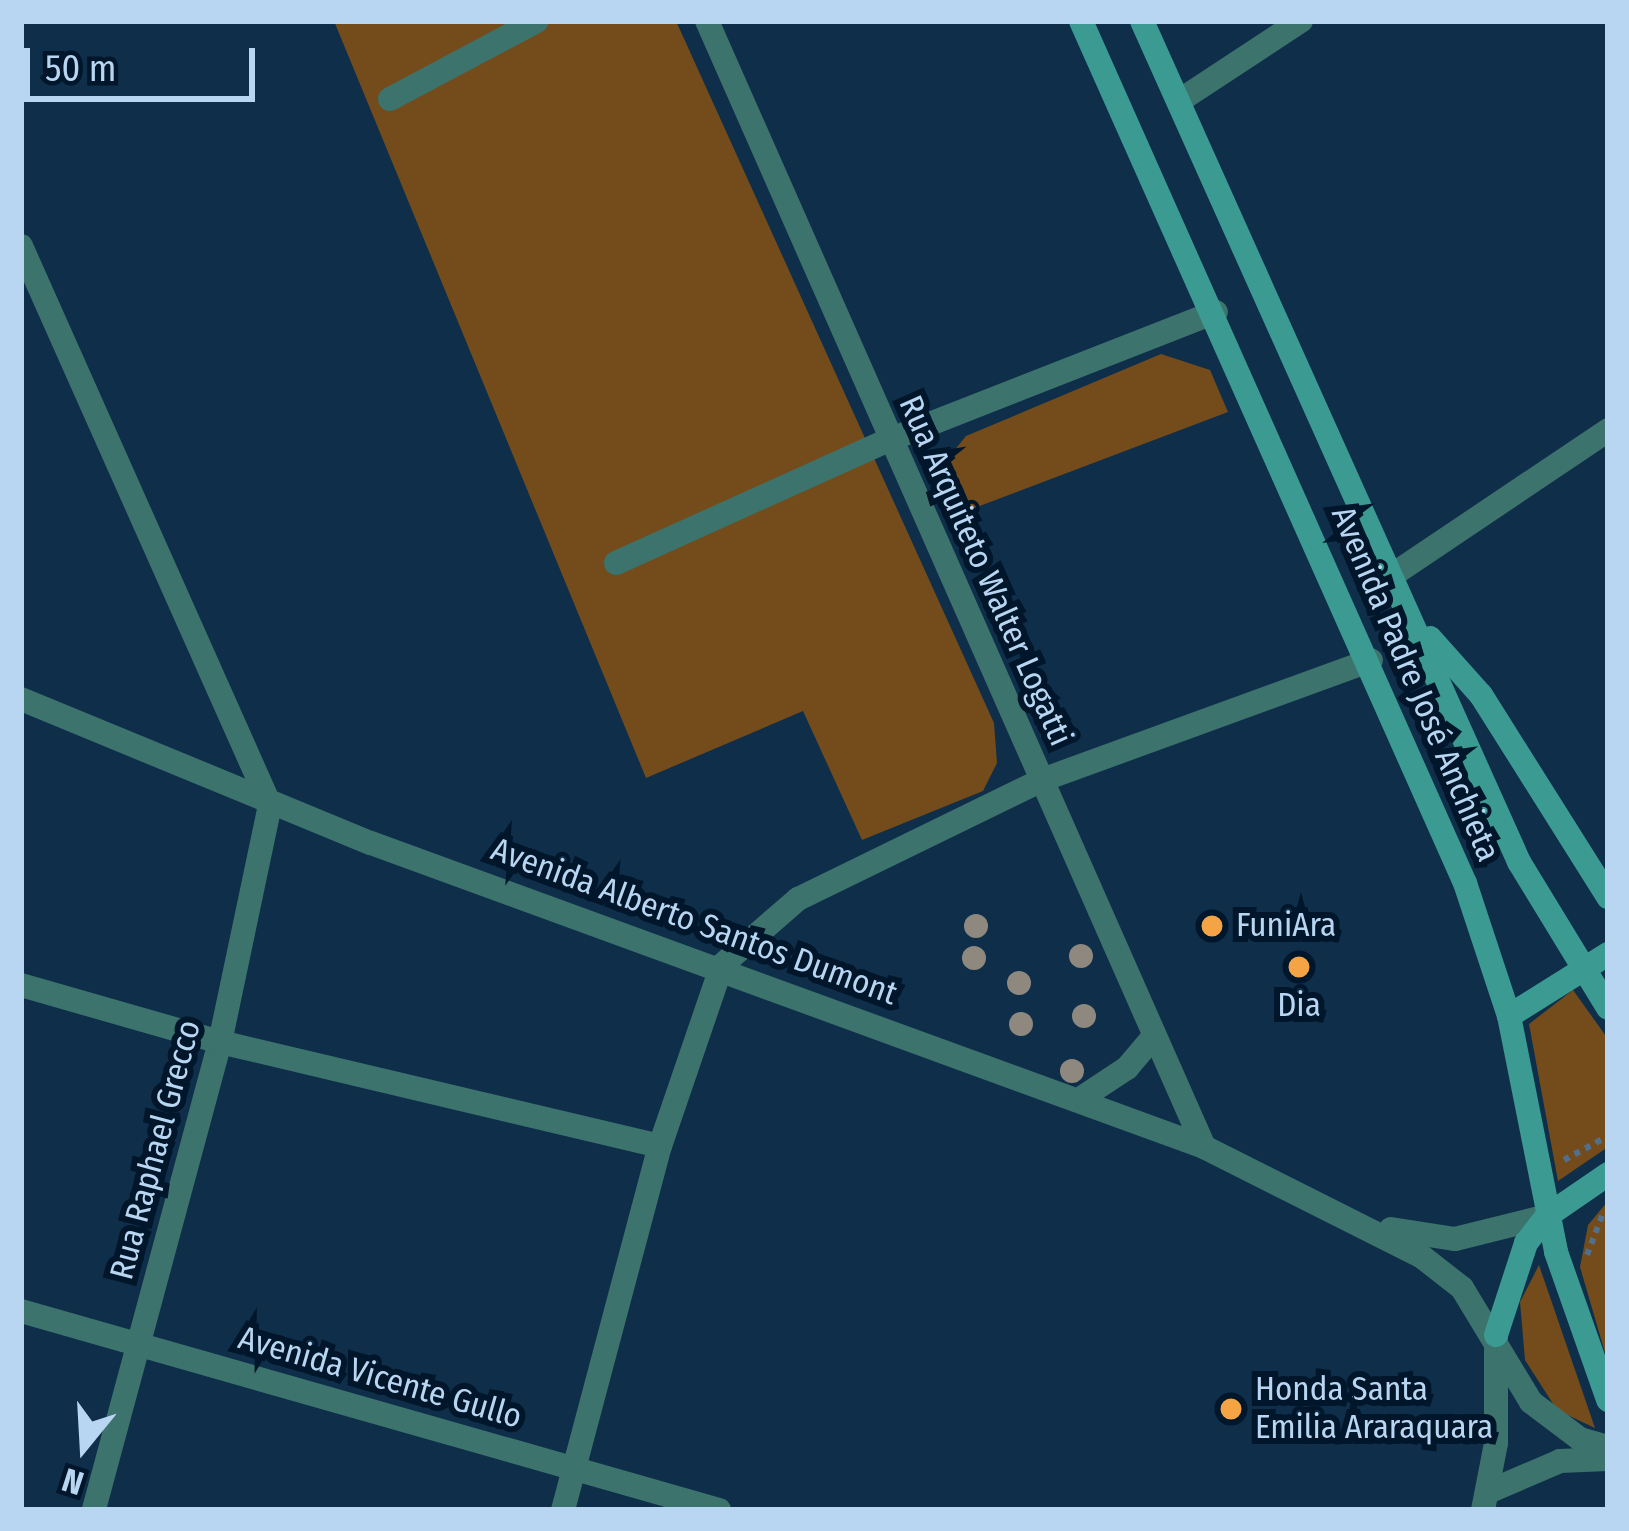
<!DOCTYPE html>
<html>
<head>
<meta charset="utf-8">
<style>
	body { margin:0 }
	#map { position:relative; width:1629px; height:1531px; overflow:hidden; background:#0e2e49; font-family:"Fira Sans Condensed",sans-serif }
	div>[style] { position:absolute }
	.green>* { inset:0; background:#744c1c }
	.path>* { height:6px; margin-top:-3px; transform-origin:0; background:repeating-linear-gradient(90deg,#51708c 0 6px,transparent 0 12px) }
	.minor>* { height:24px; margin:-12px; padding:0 12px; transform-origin:12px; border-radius:12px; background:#3c736d }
	.tertiary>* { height:24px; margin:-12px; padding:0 12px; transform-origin:12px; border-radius:12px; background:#3c736d }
	.secondary>* { height:24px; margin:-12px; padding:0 12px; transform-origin:12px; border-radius:12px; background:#3b9a92 }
	.trees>* { width:24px; height:24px; margin:-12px; border-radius:50%; background:#8e887f }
	.dots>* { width:33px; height:33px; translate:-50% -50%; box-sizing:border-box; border:6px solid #00162a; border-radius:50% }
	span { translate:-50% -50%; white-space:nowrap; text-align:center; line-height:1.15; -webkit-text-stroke:12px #00162a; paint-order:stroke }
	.street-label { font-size:33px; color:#b8d6f2 }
	.poi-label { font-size:33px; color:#b8d6f2 }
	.left { translate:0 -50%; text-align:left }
	.frame { position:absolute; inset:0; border:24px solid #b8d6f2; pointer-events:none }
	.north { position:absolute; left:24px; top:1387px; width:120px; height:120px; -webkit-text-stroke:9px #00162a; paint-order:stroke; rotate:198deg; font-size:33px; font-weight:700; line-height:48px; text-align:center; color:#b8d6f2 }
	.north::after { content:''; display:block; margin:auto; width:42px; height:54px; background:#b8d6f2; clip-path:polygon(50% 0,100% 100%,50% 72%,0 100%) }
	.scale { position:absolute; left:24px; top:48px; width:231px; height:54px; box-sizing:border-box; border:6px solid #b8d6f2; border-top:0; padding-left:15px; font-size:36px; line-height:42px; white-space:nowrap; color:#b8d6f2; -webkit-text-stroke:9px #00162a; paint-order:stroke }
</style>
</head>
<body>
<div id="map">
	<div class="green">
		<div style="clip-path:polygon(334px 21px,676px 21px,994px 723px,997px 763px,983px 791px,862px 840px,803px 711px,646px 778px)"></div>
		<div style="clip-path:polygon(1161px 354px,1210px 370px,1228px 412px,956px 515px,943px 488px,946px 461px,966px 436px)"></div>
		<div style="clip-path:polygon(1573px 990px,1608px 1039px,1608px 1147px,1558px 1181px,1529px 1024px)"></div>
		<div style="clip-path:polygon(1608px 1201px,1608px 1363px,1580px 1267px,1588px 1225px)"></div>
		<div style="clip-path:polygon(1539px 1265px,1595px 1428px,1557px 1410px,1525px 1360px,1520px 1302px)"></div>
	</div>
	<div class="path">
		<div style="left:1564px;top:1160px;width:50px;rotate:-28.6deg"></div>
		<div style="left:1587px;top:1255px;width:45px;rotate:-69.1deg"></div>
	</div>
	<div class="minor">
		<div style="left:707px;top:21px;width:1231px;rotate:66.18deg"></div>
		<div style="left:390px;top:99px;width:166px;rotate:-28deg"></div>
		<div style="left:1179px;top:101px;width:146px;rotate:-33.3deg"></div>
		<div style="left:21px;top:246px;width:612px;rotate:65.99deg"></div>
		<div style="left:270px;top:805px;width:242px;rotate:101.9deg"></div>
		<div style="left:220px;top:1042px;width:485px;rotate:105.1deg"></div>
		<div style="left:616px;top:563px;width:299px;rotate:-24.3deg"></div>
		<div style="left:889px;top:440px;width:351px;rotate:-21.4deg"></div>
		<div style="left:1394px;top:574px;width:258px;rotate:-33.9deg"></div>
		<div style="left:21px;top:985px;width:207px;rotate:16deg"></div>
		<div style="left:220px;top:1042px;width:452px;rotate:13.3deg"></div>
		<div style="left:21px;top:1311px;width:726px;rotate:15.91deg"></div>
		<div style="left:1488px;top:1492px;width:78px;rotate:-23.3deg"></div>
		<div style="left:1560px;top:1461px;width:48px;rotate:-2.4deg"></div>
		<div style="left:563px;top:1510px;width:377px;rotate:-75.1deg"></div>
		<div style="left:660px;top:1146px;width:191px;rotate:-71.1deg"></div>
		<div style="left:722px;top:965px;width:101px;rotate:-41deg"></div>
		<div style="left:798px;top:899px;width:271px;rotate:-26deg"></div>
		<div style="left:1042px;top:780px;width:350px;rotate:-20deg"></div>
		<div style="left:1483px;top:1510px;width:68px;rotate:-79deg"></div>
		<div style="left:1496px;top:1443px;width:108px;rotate:-90deg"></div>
	</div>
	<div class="tertiary">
		<div style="left:21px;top:699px;width:378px;rotate:22.4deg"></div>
		<div style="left:371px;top:843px;width:887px;rotate:20.05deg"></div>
		<div style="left:1204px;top:1147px;width:243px;rotate:26.7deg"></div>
		<div style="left:1421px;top:1256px;width:52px;rotate:38deg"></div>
		<div style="left:1462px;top:1288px;width:133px;rotate:58.8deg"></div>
		<div style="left:1531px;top:1402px;width:61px;rotate:37.1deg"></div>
		<div style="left:1580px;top:1439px;width:29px;rotate:16deg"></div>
		<div style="left:1083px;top:1097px;width:53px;rotate:-33.4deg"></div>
		<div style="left:1127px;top:1068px;width:42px;rotate:-49.8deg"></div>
		<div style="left:1391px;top:1229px;width:65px;rotate:8.9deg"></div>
		<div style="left:1455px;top:1239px;width:95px;rotate:-14deg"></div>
	</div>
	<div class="secondary">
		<div style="left:1081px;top:21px;width:944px;rotate:65.99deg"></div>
		<div style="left:1465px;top:883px;width:140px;rotate:71.7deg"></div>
		<div style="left:1509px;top:1016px;width:241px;rotate:78.7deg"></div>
		<div style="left:1556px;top:1252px;width:157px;rotate:70.6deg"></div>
		<div style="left:1142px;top:21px;width:922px;rotate:65.85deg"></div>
		<div style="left:1519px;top:862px;width:171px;rotate:58.6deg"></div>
		<div style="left:1430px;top:638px;width:76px;rotate:48.2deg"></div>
		<div style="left:1481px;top:695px;width:239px;rotate:57.8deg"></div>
		<div style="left:1509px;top:1016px;width:117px;rotate:-32.1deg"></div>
		<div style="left:1496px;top:1335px;width:97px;rotate:-71.9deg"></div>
		<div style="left:1526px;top:1243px;width:34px;rotate:-52deg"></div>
		<div style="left:1547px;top:1216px;width:74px;rotate:-34.5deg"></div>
	</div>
	<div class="trees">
		<div style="left:976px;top:926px"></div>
		<div style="left:1081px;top:956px"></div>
		<div style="left:974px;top:958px"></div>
		<div style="left:1019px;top:983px"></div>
		<div style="left:1084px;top:1016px"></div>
		<div style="left:1021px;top:1024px"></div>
		<div style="left:1072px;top:1071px"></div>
	</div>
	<div class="dots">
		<div style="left:1212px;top:926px;background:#f4a444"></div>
		<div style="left:1299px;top:967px;background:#f4a444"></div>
		<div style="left:1231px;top:1409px;background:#f4a444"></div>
	</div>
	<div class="street-label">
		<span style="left:985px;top:571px;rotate:66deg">Rua Arquiteto Walter Logatti</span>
		<span style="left:1415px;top:684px;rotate:67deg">Avenida Padre José Anchieta</span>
		<span style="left:694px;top:922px;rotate:20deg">Avenida Alberto Santos Dumont</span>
		<span style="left:156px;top:1150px;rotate:-75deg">Rua Raphael Grecco</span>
		<span style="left:380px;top:1378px;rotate:16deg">Avenida Vicente Gullo</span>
	</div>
	<div class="poi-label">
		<span class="left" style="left:1236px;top:926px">FuniAra</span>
		<span style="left:1299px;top:1006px">Dia</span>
		<span class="left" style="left:1255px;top:1409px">Honda Santa<br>Emilia Araraquara</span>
	</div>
	<div class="frame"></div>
	<div class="north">N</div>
	<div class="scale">50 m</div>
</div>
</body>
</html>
